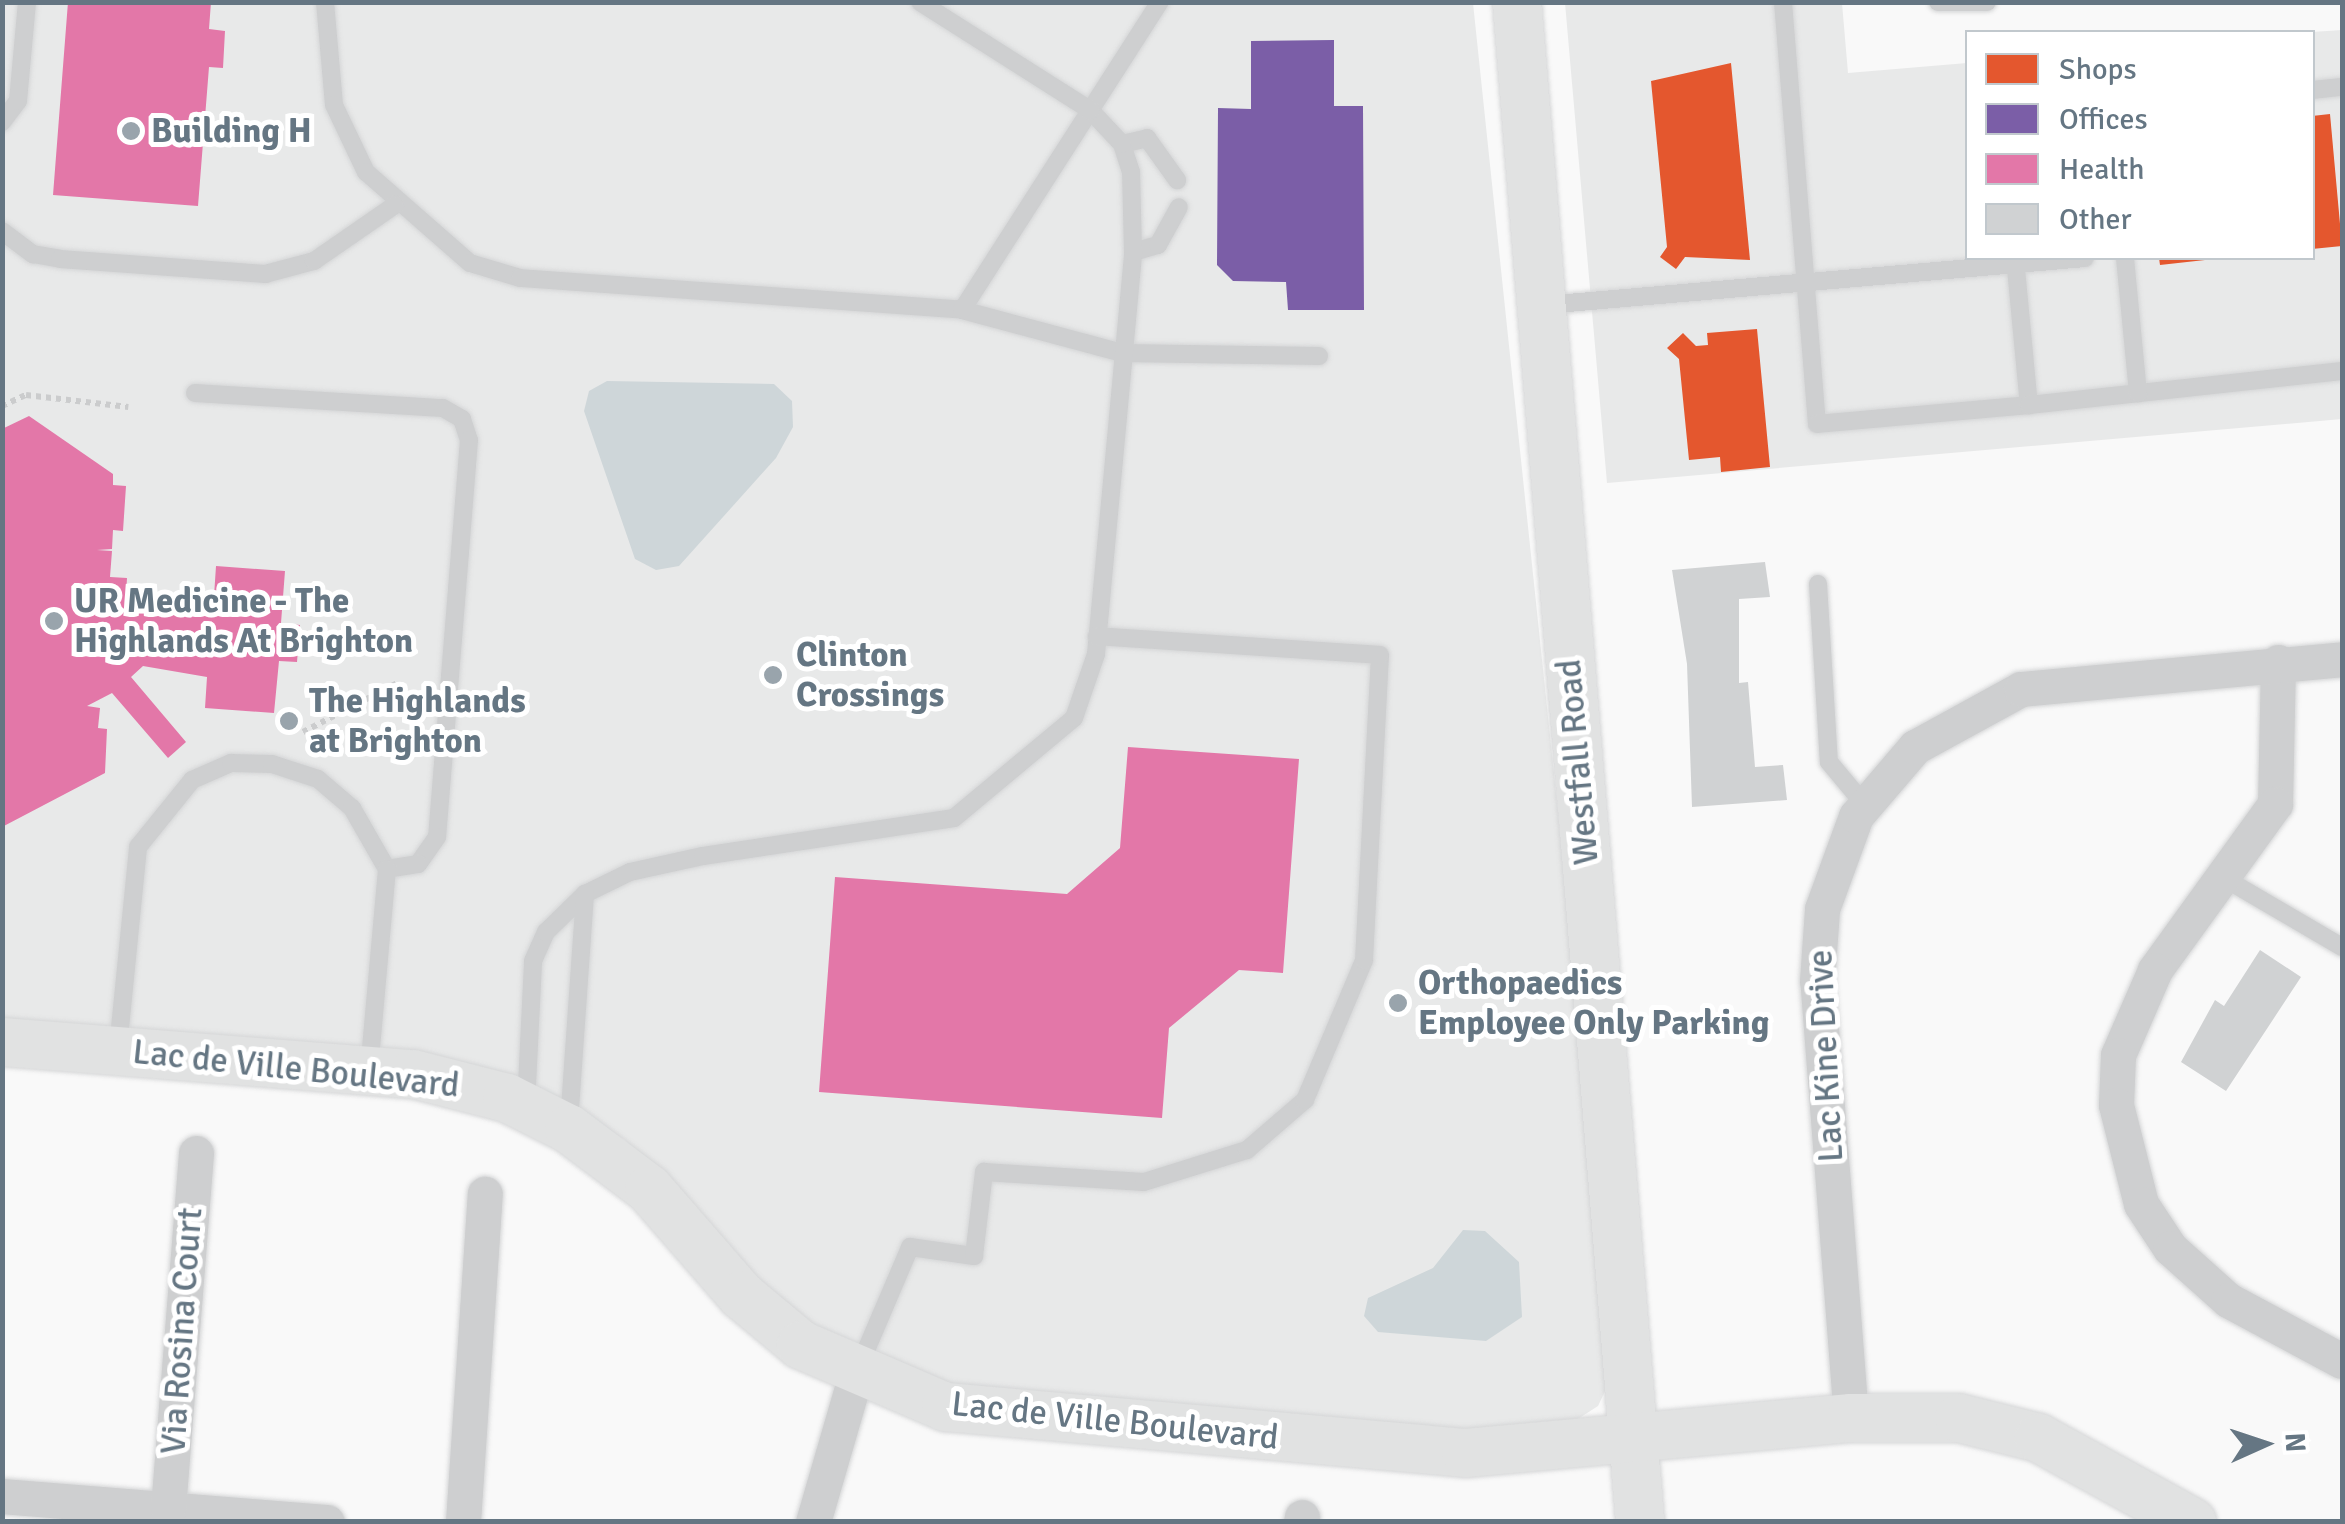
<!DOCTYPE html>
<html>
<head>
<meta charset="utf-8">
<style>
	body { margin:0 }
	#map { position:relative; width:2345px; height:1524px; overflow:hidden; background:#f9f9f9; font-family:Signika,sans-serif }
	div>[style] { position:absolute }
	.built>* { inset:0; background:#e8e9e9 }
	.water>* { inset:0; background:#ced6d9 }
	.shops>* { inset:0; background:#e4572e }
	.offices>* { inset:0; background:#7b5ea7 }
	.health>* { inset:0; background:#e377a8 }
	.building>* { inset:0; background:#d0d2d3 }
	.path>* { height:6px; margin-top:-3px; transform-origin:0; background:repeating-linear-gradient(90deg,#cbcccd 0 5px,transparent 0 10px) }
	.roads { filter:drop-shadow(0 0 2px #d5d6d7) drop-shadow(0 0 2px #d5d6d7) }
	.lane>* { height:18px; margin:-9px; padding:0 9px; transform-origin:9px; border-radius:9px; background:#cecfd0 }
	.street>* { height:35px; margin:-17.5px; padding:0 17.5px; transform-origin:17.5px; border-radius:17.5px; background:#cecfd0 }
	.secondary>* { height:48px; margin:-24px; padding:0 24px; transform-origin:24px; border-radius:24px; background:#e1e2e2 }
	.dots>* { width:28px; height:28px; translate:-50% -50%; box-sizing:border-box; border:5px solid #fff; border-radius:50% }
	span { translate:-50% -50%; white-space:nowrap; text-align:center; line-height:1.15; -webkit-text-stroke:10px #fff; paint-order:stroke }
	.poi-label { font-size:35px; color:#657683; font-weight:700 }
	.left { translate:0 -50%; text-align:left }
	.street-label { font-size:35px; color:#657683 }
	.frame { position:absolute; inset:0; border:5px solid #657683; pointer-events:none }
	.legend { position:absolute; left:1965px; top:30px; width:350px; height:230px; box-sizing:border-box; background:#fff; border:2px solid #c1c8cd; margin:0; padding:12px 18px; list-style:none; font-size:30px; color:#657683 }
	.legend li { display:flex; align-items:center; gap:20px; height:50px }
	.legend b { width:50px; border:2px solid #c1c8cd }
	.north { position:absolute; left:2215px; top:1394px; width:100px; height:100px; -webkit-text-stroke:8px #fff; paint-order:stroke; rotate:87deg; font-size:28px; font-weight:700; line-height:40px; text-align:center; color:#657683 }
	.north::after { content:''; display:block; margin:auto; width:35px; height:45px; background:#657683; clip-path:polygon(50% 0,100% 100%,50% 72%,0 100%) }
</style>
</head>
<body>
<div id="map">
	<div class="built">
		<div style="clip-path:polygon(3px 3px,1473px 3px,1558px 812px,1608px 1385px,1598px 1406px,1567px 1426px,1463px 1431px,1036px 1401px,917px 1378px,790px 1313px,624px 1139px,580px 1115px,3px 1020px)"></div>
		<div style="clip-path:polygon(1565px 3px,1842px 3px,1848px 73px,1967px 63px,1968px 258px,2312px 258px,2312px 32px,2342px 30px,2342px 419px,1607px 483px)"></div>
	</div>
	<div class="water">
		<div style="clip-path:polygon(607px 381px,774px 384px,792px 401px,793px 427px,776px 458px,679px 566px,656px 570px,635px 559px,584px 411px,589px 391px)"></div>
		<div style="clip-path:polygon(1463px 1230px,1485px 1231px,1519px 1262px,1522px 1317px,1486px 1341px,1378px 1332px,1364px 1316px,1368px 1298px,1433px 1268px)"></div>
	</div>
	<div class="shops">
		<div style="clip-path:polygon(1731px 63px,1750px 260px,1685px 257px,1676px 269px,1660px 257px,1667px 247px,1651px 81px)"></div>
		<div style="clip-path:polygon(2330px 114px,2342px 246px,2312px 249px,2312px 116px)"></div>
		<div style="clip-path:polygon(2159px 258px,2205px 258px,2205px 260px,2160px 265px)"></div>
		<div style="clip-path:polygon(1757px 329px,1770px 467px,1721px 472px,1720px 457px,1689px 460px,1679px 359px,1667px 348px,1683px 333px,1696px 346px,1708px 345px,1707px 333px)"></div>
	</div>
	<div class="offices">
		<div style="clip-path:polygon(1334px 40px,1334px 106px,1363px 106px,1364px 310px,1288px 310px,1286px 282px,1233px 281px,1217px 265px,1218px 108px,1251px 109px,1251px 41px)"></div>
	</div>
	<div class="health">
		<div style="clip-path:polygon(68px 2px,211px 2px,209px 29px,225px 31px,223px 68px,209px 67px,198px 206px,53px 195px)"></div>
		<div style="clip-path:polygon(29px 416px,113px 474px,113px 485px,126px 486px,123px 531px,113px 530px,112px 549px,97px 550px,112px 551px,110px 577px,127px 578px,126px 596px,214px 596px,216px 566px,285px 571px,281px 623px,300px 625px,297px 662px,279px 661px,274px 713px,205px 708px,207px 677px,143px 666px,131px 677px,186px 742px,168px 758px,112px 693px,87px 706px,100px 708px,98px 728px,107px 729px,105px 773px,2px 827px,2px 429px)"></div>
		<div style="clip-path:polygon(1128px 747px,1299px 759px,1283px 973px,1239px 970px,1169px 1028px,1162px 1118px,819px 1092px,835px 877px,1067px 894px,1120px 848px)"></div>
	</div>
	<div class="building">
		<div style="clip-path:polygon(1765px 562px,1770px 597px,1739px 599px,1739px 683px,1748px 682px,1755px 767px,1783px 765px,1787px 800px,1692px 807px,1687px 664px,1672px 570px)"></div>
		<div style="clip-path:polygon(2260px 950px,2301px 977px,2226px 1091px,2181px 1062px,2215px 1000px,2224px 1006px)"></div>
	</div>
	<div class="path">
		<div style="left:2px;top:406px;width:26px;rotate:-25deg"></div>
		<div style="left:26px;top:395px;width:103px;rotate:6.7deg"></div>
		<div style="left:303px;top:732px;width:106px;rotate:-27.5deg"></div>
	</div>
	<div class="roads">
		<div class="lane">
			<div style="left:325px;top:2px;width:103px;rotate:85deg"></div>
			<div style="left:334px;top:105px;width:74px;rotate:64.5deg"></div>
			<div style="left:366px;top:172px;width:138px;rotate:41.2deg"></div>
			<div style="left:470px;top:263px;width:52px;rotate:16.7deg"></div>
			<div style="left:520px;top:278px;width:443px;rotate:4.1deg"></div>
			<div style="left:962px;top:310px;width:166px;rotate:15deg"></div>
			<div style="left:1122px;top:353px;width:197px;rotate:0.9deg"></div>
			<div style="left:1783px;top:2px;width:423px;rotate:85.4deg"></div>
			<div style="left:1817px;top:424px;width:213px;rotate:-5.1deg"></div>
			<div style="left:1938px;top:2px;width:49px"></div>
			<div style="left:2312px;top:90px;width:30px;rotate:-6deg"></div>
			<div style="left:2px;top:122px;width:26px;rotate:-53deg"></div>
			<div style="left:18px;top:101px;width:99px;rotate:-84.8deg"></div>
			<div style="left:1122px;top:144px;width:26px;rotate:-13deg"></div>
			<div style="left:1147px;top:138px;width:52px;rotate:54.5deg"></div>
			<div style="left:2px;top:231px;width:39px;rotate:37deg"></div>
			<div style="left:33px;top:254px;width:27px;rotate:10deg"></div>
			<div style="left:60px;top:259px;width:206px;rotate:4.2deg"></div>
			<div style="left:265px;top:274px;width:51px;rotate:-14.9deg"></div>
			<div style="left:314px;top:261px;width:98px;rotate:-34.7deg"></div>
			<div style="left:1133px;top:252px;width:26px;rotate:-16deg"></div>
			<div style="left:1158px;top:245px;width:43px;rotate:-61.1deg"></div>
			<div style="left:2015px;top:258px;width:148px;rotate:84.6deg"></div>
			<div style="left:2029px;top:405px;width:315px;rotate:-6.2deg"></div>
			<div style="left:2125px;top:258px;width:136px;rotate:84.5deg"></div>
			<div style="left:1545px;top:305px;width:542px;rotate:-4.97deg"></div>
			<div style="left:962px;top:310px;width:366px;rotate:-57.3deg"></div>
			<div style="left:195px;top:393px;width:248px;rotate:3.5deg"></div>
			<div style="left:443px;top:408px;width:22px;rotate:30deg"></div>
			<div style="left:462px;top:419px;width:22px;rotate:72deg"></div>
			<div style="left:469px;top:440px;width:398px;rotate:94.6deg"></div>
			<div style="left:437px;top:837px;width:33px;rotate:125deg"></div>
			<div style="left:418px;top:864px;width:31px;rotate:171deg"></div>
			<div style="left:1818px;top:584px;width:178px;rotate:86.5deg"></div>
			<div style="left:1829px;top:762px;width:55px;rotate:50.2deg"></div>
			<div style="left:2224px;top:878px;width:137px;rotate:30.3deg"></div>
			<div style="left:118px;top:1048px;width:202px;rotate:-84.3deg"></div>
			<div style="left:138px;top:847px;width:86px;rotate:-51.1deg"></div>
			<div style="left:192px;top:780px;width:43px;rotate:-23.6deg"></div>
			<div style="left:231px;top:763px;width:41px;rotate:1.4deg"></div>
			<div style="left:272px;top:764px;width:48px;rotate:18.1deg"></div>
			<div style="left:318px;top:779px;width:45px;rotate:40.5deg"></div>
			<div style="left:352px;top:808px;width:70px;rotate:60.2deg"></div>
			<div style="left:387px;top:869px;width:202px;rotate:95.1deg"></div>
			<div style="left:526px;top:1106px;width:145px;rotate:-87.2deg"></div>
			<div style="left:533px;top:961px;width:32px;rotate:-66deg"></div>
			<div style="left:546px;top:932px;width:54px;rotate:-44.3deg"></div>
			<div style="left:585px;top:894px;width:50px;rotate:-26.1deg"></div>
			<div style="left:630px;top:872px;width:75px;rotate:-12.4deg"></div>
			<div style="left:703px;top:856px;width:254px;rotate:-8.6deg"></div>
			<div style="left:954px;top:818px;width:156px;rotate:-39.8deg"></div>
			<div style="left:1074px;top:718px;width:68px;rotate:-71deg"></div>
			<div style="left:1096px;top:654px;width:404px;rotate:-84.7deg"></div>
			<div style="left:1133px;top:252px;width:80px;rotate:-91.4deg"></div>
			<div style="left:1131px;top:172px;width:29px;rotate:-108deg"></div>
			<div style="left:1122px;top:144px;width:47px;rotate:-133.3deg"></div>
			<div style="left:1090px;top:110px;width:201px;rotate:-147.6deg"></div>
			<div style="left:569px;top:1123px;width:230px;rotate:-86deg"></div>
			<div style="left:858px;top:1369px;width:133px;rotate:-66.9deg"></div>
			<div style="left:910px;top:1247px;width:65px;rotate:8deg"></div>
			<div style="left:974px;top:1256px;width:85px;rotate:-83.2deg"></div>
			<div style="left:984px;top:1172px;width:160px;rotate:3.6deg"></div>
			<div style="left:1144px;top:1182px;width:108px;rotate:-17.3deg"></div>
			<div style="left:1247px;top:1150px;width:77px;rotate:-40.8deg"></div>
			<div style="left:1305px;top:1100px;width:152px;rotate:-67.1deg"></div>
			<div style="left:1364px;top:960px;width:305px;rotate:-87deg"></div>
			<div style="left:1380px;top:655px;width:284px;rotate:-176.2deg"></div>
		</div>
		<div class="street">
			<div style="left:2278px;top:662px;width:142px;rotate:91.2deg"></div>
			<div style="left:2275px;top:804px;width:205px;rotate:125.9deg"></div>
			<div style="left:2155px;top:970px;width:93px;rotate:113.5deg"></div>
			<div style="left:2118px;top:1055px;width:50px;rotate:92.3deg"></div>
			<div style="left:2116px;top:1105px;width:102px;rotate:75.8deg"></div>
			<div style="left:2141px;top:1204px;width:53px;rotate:56.6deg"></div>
			<div style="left:2170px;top:1248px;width:78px;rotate:41.9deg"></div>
			<div style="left:2228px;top:1300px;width:129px;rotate:28.2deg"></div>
			<div style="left:1851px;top:1418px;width:438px;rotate:-94.4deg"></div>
			<div style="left:1817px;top:981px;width:72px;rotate:-86deg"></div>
			<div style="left:1822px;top:909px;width:99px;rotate:-69.9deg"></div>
			<div style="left:1856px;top:816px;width:91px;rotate:-49.5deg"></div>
			<div style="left:1915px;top:747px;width:121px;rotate:-28.7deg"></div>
			<div style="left:2021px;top:689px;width:322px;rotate:-5.3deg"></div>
			<div style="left:2px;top:1496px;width:326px;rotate:4.6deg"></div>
			<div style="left:168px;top:1509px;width:357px;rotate:-85.5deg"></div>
			<div style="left:463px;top:1522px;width:329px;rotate:-86.2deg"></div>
			<div style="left:813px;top:1522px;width:154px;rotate:-73.8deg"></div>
			<div style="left:1301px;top:1522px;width:5px;rotate:-79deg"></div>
		</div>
		<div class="secondary">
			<div style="left:1517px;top:2px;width:1525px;rotate:85.37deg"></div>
			<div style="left:2px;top:1042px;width:412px;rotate:4.5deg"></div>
			<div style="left:413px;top:1074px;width:97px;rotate:14.3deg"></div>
			<div style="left:507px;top:1098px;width:69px;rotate:26.6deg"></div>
			<div style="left:569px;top:1129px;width:100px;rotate:36.9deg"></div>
			<div style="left:649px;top:1189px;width:140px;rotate:49deg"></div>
			<div style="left:741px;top:1295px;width:78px;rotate:39.8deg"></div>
			<div style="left:801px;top:1345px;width:158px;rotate:23.2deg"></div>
			<div style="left:946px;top:1407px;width:522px;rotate:5.06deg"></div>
			<div style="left:1466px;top:1453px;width:387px;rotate:-5.2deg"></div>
			<div style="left:1851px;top:1418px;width:108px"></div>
			<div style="left:1959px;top:1418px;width:82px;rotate:14deg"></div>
			<div style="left:2039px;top:1438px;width:175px;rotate:28.8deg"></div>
		</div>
	</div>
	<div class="dots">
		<div style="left:131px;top:131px;background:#99a4ac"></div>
		<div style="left:54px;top:621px;background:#99a4ac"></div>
		<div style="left:773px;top:675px;background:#99a4ac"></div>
		<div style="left:289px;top:721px;background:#99a4ac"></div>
		<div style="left:1398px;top:1003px;background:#99a4ac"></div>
	</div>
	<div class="poi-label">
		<span class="left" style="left:151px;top:131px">Building H</span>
		<span class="left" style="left:74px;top:621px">UR Medicine - The<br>Highlands At Brighton</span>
		<span class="left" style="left:796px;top:675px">Clinton<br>Crossings</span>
		<span class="left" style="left:309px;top:721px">The Highlands<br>at Brighton</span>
		<span class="left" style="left:1418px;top:1003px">Orthopaedics<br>Employee Only Parking</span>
	</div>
	<div class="street-label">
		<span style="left:1578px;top:762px;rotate:-95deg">Westfall Road</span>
		<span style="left:1826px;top:1056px;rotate:-93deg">Lac Kine Drive</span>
		<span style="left:296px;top:1069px;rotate:6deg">Lac de Ville Boulevard</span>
		<span style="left:182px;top:1331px;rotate:-86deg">Via Rosina Court</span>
		<span style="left:1115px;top:1421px;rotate:6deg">Lac de Ville Boulevard</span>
	</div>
	<div class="frame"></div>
	<ul class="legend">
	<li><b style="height:28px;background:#e4572e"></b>Shops</li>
	<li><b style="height:28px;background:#7b5ea7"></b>Offices</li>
	<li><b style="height:28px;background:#e377a8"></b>Health</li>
	<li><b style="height:28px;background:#d0d2d3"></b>Other</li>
	</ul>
	<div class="north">N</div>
</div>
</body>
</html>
